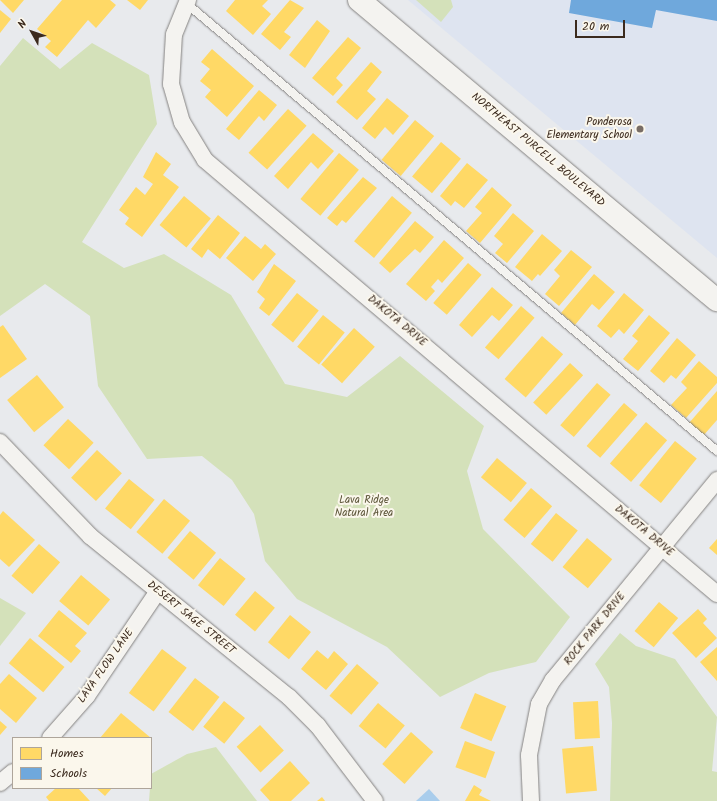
<!DOCTYPE html>
<html>
<head>
<meta charset="utf-8">
<style>
	body { margin:0 }
	#map { position:relative; width:717px; height:801px; overflow:hidden; background:#e8eaed; font-family:Kalam,sans-serif }
	div>[style] { position:absolute }
	.built>* { inset:0; background:#dee4f0 }
	.green>* { inset:0; background:#d4e1ba }
	.water>* { inset:0; background:#a9cdec }
	.homes>* { inset:0; background:#ffd966; transform-origin:0 0 }
	.schools>* { inset:0; background:#6fa8dc }
	.roads { filter:drop-shadow(0 0 1px #848280) drop-shadow(0 0 1px #848280) }
	.lane>* { height:8px; margin:-4px; padding:0 4px; transform-origin:4px; border-radius:4px; background:#f4f3f0 }
	.street>* { height:16px; margin:-8px; padding:0 8px; transform-origin:8px; border-radius:8px; background:#f4f3f0 }
	.secondary>* { height:22px; margin:-11px; padding:0 11px; transform-origin:11px; border-radius:11px; background:#f4f3f0 }
	.dots>* { width:11px; height:11px; translate:-50% -50%; box-sizing:border-box; border:2px solid #fbf7ec; border-radius:50% }
	span { translate:-50% -50%; white-space:nowrap; text-align:center; line-height:1.15; -webkit-text-stroke:4px #fbf7ec; paint-order:stroke }
	.poi-label { font-size:11px; color:#3b2a1e }
	.right { translate:-100% -50%; text-align:right }
	.street-label { font-size:11px; color:#3b2a1e }
	.park-label { font-size:11px; color:#5d563a }
	.legend { position:absolute; left:12px; top:737px; width:140px; height:52px; box-sizing:border-box; background:#fbf7ec; border:1px solid #aea59a; margin:0; padding:5px 7px; list-style:none; font-size:12px; color:#3b2a1e }
	.legend li { display:flex; align-items:center; gap:8px; height:20px }
	.legend b { width:20px; border:1px solid #aea59a }
	.north { position:absolute; left:12px; top:12px; width:40px; height:40px; -webkit-text-stroke:3px #fbf7ec; paint-order:stroke; rotate:310deg; font-size:11px; font-weight:700; line-height:16px; text-align:center; color:#3b2a1e }
	.north::after { content:''; display:block; margin:auto; width:14px; height:18px; background:#3b2a1e; clip-path:polygon(50% 0,100% 100%,50% 72%,0 100%) }
	.scale { position:absolute; left:575px; top:20px; width:50px; height:18px; box-sizing:border-box; border:2px solid #3b2a1e; border-top:0; padding-left:5px; font-size:12px; line-height:14px; white-space:nowrap; color:#3b2a1e; -webkit-text-stroke:3px #fbf7ec; paint-order:stroke }
</style>
</head>
<body>
<div id="map">
	<div class="built">
		<div style="clip-path:polygon(408px 0,717px 0,717px 258px)"></div>
	</div>
	<div class="green">
		<div style="clip-path:polygon(416px 0,451px 0,453px 7px,441px 22px)"></div>
		<div style="clip-path:polygon(23px 38px,60px 69px,92px 43px,149px 75px,157px 124px,82px 242px,124px 268px,164px 254px,231px 295px,285px 384px,347px 397px,400px 356px,484px 426px,467px 471px,483px 529px,570px 617px,536px 662px,489px 673px,440px 697px,387px 647px,297px 599px,265px 561px,254px 514px,232px 480px,202px 456px,147px 459px,98px 386px,90px 316px,45px 284px,0 316px,0 66px)"></div>
		<div style="clip-path:polygon(0 598px,26px 613px,0 646px)"></div>
		<div style="clip-path:polygon(620px 633px,636px 646px,675px 659px,717px 717px,712px 771px,717px 772px,717px 801px,610px 801px,612px 723px,609px 687px,595px 664px)"></div>
		<div style="clip-path:polygon(216px 747px,257px 801px,149px 801px,151px 774px,187px 754px)"></div>
	</div>
	<div class="water">
		<div style="clip-path:polygon(429px 789px,440px 801px,416px 801px)"></div>
	</div>
	<div class="homes">
		<div style="clip-path:polygon(0 0,24px 0,13px 13px)"></div>
		<div style="clip-path:polygon(62px 0,110px 0,116px 5px,96px 28px,88px 20px,57px 57px,45px 47px,51px 41px,37px 29px)"></div>
		<div style="clip-path:polygon(127px 0,148px 0,140px 10px)"></div>
		<div style="clip-path:polygon(235px 0,268px 0,262px 6px,271px 14px,253px 35px,226px 11px)"></div>
		<div style="clip-path:polygon(290px 0,304px 8px,284px 32px,291px 37px,280px 50px,261px 34px)"></div>
		<div style="clip-path:polygon(0 10px,11px 19px,0 33px)"></div>
		<div style="clip-path:polygon(317px 20px,330px 31px,305px 68px,289px 55px)"></div>
		<div style="clip-path:polygon(348px 37px,361px 48px,336px 78px,343px 85px,333px 96px,312px 78px)"></div>
		<div style="clip-path:polygon(212px 49px,254px 86px,227px 117px,205px 97px,211px 90px,200px 81px,210px 69px,201px 62px)"></div>
		<div style="clip-path:polygon(371px 62px,382px 72px,367px 91px,376px 99px,357px 120px,336px 102px)"></div>
		<div style="clip-path:polygon(259px 90px,277px 105px,264px 121px,259px 116px,239px 140px,226px 129px)"></div>
		<div style="clip-path:polygon(387px 98px,409px 116px,393px 135px,385px 127px,375px 139px,362px 128px)"></div>
		<div style="left:288px;top:109px;width:25px;height:59px;rotate:42deg"></div>
		<div style="left:415px;top:120px;width:25px;height:52px;rotate:40deg"></div>
		<div style="clip-path:polygon(313px 133px,334px 151px,318px 169px,311px 162px,288px 189px,274px 176px)"></div>
		<div style="left:441px;top:142px;width:26px;height:45px;rotate:40deg"></div>
		<div style="clip-path:polygon(156px 152px,171px 164px,163px 175px,179px 187px,142px 237px,125px 224px,129px 218px,119px 210px,136px 187px,145px 195px,153px 184px,143px 177px)"></div>
		<div style="left:339px;top:153px;width:26px;height:60px;rotate:40deg"></div>
		<div style="clip-path:polygon(467px 163px,488px 180px,464px 208px,455px 201px,451px 206px,440px 196px)"></div>
		<div style="clip-path:polygon(363px 177px,377px 188px,346px 223px,342px 220px,337px 226px,327px 218px)"></div>
		<div style="clip-path:polygon(492px 187px,512px 205px,480px 243px,466px 231px,482px 213px,475px 207px)"></div>
		<div style="left:184px;top:196px;width:35px;height:38px;rotate:40deg"></div>
		<div style="left:392px;top:196px;width:26px;height:59px;rotate:40deg"></div>
		<div style="clip-path:polygon(513px 213px,534px 231px,507px 263px,495px 253px,503px 244px,494px 236px)"></div>
		<div style="clip-path:polygon(218px 215px,240px 233px,220px 259px,208px 249px,202px 258px,191px 249px)"></div>
		<div style="clip-path:polygon(415px 221px,434px 237px,420px 253px,415px 249px,390px 273px,379px 263px)"></div>
		<div style="clip-path:polygon(542px 234px,562px 251px,540px 276px,538px 274px,532px 281px,515px 267px)"></div>
		<div style="clip-path:polygon(245px 236px,261px 249px,265px 244px,276px 254px,253px 281px,226px 258px)"></div>
		<div style="clip-path:polygon(444px 240px,464px 258px,442px 283px,438px 279px,431px 287px,435px 291px,426px 301px,406px 284px)"></div>
		<div style="clip-path:polygon(571px 250px,592px 267px,559px 306px,545px 294px,560px 276px,554px 270px)"></div>
		<div style="left:468px;top:263px;width:18px;height:53px;rotate:41deg"></div>
		<div style="clip-path:polygon(274px 264px,296px 281px,269px 316px,259px 308px,265px 299px,257px 292px)"></div>
		<div style="clip-path:polygon(594px 274px,615px 292px,599px 310px,592px 304px,575px 325px,561px 313px)"></div>
		<div style="clip-path:polygon(492px 287px,513px 305px,499px 321px,492px 315px,472px 337px,459px 325px)"></div>
		<div style="left:297px;top:293px;width:28px;height:41px;rotate:39deg"></div>
		<div style="clip-path:polygon(624px 293px,644px 310px,624px 334px,619px 329px,611px 338px,597px 326px)"></div>
		<div style="left:521px;top:306px;width:18px;height:55px;rotate:41deg"></div>
		<div style="left:323px;top:315px;width:28px;height:41px;rotate:39deg"></div>
		<div style="clip-path:polygon(649px 315px,670px 333px,638px 371px,623px 359px,638px 341px,632px 336px)"></div>
		<div style="clip-path:polygon(3px 325px,27px 359px,0 378px,0 327px)"></div>
		<div style="left:354px;top:328px;width:28px;height:49px;rotate:42deg"></div>
		<div style="left:542px;top:336px;width:28px;height:57px;rotate:41deg"></div>
		<div style="clip-path:polygon(677px 338px,696px 355px,676px 379px,671px 375px,664px 383px,650px 371px)"></div>
		<div style="clip-path:polygon(699px 361px,717px 377px,717px 383px,686px 418px,671px 405px,687px 388px,681px 382px)"></div>
		<div style="left:570px;top:363px;width:18px;height:54px;rotate:43deg"></div>
		<div style="left:37px;top:375px;width:42px;height:39px;rotate:50deg"></div>
		<div style="left:597px;top:383px;width:18px;height:56px;rotate:41deg"></div>
		<div style="clip-path:polygon(717px 391px,717px 420px,703px 436px,689px 423px)"></div>
		<div style="left:624px;top:403px;width:18px;height:57px;rotate:41deg"></div>
		<div style="left:68px;top:419px;width:35px;height:36px;rotate:43deg"></div>
		<div style="left:646px;top:422px;width:28px;height:55px;rotate:41deg"></div>
		<div style="left:675px;top:441px;width:28px;height:57px;rotate:39deg"></div>
		<div style="left:97px;top:450px;width:34px;height:38px;rotate:43deg"></div>
		<div style="left:497px;top:458px;width:39px;height:25px;rotate:40deg"></div>
		<div style="left:129px;top:479px;width:33px;height:38px;rotate:39deg"></div>
		<div style="left:531px;top:488px;width:28px;height:42px;rotate:41deg"></div>
		<div style="left:164px;top:499px;width:34px;height:43px;rotate:40deg"></div>
		<div style="clip-path:polygon(3px 511px,35px 540px,9px 567px,0 559px,0 515px)"></div>
		<div style="left:556px;top:513px;width:28px;height:40px;rotate:39deg"></div>
		<div style="left:190px;top:531px;width:34px;height:35px;rotate:40deg"></div>
		<div style="left:587px;top:538px;width:33px;height:38px;rotate:40deg"></div>
		<div style="clip-path:polygon(717px 539px,717px 555px,709px 548px)"></div>
		<div style="left:39px;top:544px;width:28px;height:42px;rotate:41deg"></div>
		<div style="left:220px;top:558px;width:33px;height:35px;rotate:39deg"></div>
		<div style="left:81px;top:575px;width:38px;height:34px;rotate:40deg"></div>
		<div style="left:255px;top:591px;width:26px;height:31px;rotate:40deg"></div>
		<div style="left:659px;top:602px;width:25px;height:38px;rotate:40deg"></div>
		<div style="clip-path:polygon(698px 609px,707px 619px,703px 623px,717px 638px,696px 658px,672px 633px)"></div>
		<div style="clip-path:polygon(59px 610px,87px 633px,75px 646px,81px 651px,71px 663px,38px 636px)"></div>
		<div style="left:290px;top:615px;width:27px;height:35px;rotate:39deg"></div>
		<div style="left:30px;top:638px;width:45px;height:33px;rotate:40deg"></div>
		<div style="clip-path:polygon(717px 647px,717px 681px,700px 662px)"></div>
		<div style="left:162px;top:649px;width:31px;height:55px;rotate:37deg"></div>
		<div style="clip-path:polygon(317px 650px,328px 659px,334px 651px,348px 664px,326px 690px,301px 669px)"></div>
		<div style="left:357px;top:664px;width:29px;height:42px;rotate:41deg"></div>
		<div style="clip-path:polygon(9px 674px,37px 698px,16px 723px,0 709px,0 684px)"></div>
		<div style="left:195px;top:678px;width:31px;height:43px;rotate:38deg"></div>
		<div style="left:475px;top:693px;width:34px;height:38px;rotate:23deg"></div>
		<div style="left:224px;top:701px;width:27px;height:33px;rotate:39deg"></div>
		<div style="left:598px;top:701px;width:37px;height:25px;rotate:87deg"></div>
		<div style="left:378px;top:703px;width:35px;height:30px;rotate:40deg"></div>
		<div style="clip-path:polygon(121px 713px,151px 738px,100px 738px)"></div>
		<div style="clip-path:polygon(0 721px,7px 727px,0 735px)"></div>
		<div style="left:260px;top:725px;width:35px;height:32px;rotate:47deg"></div>
		<div style="left:411px;top:732px;width:30px;height:43px;rotate:42deg"></div>
		<div style="left:465px;top:741px;width:32px;height:28px;rotate:20deg"></div>
		<div style="left:593px;top:746px;width:45px;height:31px;rotate:85deg"></div>
		<div style="clip-path:polygon(290px 761px,310px 783px,291px 801px,270px 801px,260px 790px)"></div>
		<div style="clip-path:polygon(474px 785px,482px 790px,479px 795px,491px 801px,465px 801px)"></div>
		<div style="clip-path:polygon(56px 788px,78px 788px,90px 801px,49px 801px,46px 797px)"></div>
		<div style="clip-path:polygon(96px 788px,112px 788px,105px 796px)"></div>
		<div style="clip-path:polygon(322px 797px,325px 801px,317px 801px)"></div>
	</div>
	<div class="schools">
		<div style="clip-path:polygon(571px 0,717px 0,717px 21px,656px 10px,652px 28px,569px 13px)"></div>
	</div>
	<div class="roads">
		<div class="lane">
			<div style="left:186px;top:3px;width:695px;rotate:40.15deg"></div>
		</div>
		<div class="street">
			<div style="left:188px;top:0;width:37px;rotate:112deg"></div>
			<div style="left:174px;top:34px;width:50px;rotate:93.4deg"></div>
			<div style="left:171px;top:84px;width:40px;rotate:74deg"></div>
			<div style="left:182px;top:122px;width:44px;rotate:58.8deg"></div>
			<div style="left:205px;top:160px;width:671px;rotate:40.29deg"></div>
			<div style="left:0;top:442px;width:130px;rotate:46.2deg"></div>
			<div style="left:90px;top:536px;width:256px;rotate:39deg"></div>
			<div style="left:289px;top:697px;width:41px;rotate:45deg"></div>
			<div style="left:318px;top:726px;width:94px;rotate:52.8deg"></div>
			<div style="left:50px;top:738px;width:56px;rotate:-48.6deg"></div>
			<div style="left:87px;top:696px;width:127px;rotate:-55.9deg"></div>
			<div style="left:0;top:783px;width:17px;rotate:-40deg"></div>
			<div style="left:531px;top:801px;width:46px;rotate:-92.5deg"></div>
			<div style="left:529px;top:755px;width:52px;rotate:-78.9deg"></div>
			<div style="left:539px;top:704px;width:28px;rotate:-60deg"></div>
			<div style="left:553px;top:680px;width:259px;rotate:-50.6deg"></div>
		</div>
		<div class="secondary">
			<div style="left:359px;top:0;width:467px;rotate:40deg"></div>
		</div>
	</div>
	<div class="dots">
		<div style="left:640px;top:129px;background:#786d66"></div>
	</div>
	<div class="poi-label">
		<span class="right" style="left:632px;top:129px">Ponderosa<br>Elementary School</span>
	</div>
	<div class="street-label">
		<span style="left:538px;top:150px;rotate:40deg">NORTHEAST PURCELL BOULEVARD</span>
		<span style="left:397px;top:321px;rotate:40deg">DAKOTA DRIVE</span>
		<span style="left:644px;top:531px;rotate:40deg">DAKOTA DRIVE</span>
		<span style="left:191px;top:618px;rotate:39deg">DESERT SAGE STREET</span>
		<span style="left:595px;top:629px;rotate:-51deg">ROCK PARK DRIVE</span>
		<span style="left:106px;top:666px;rotate:-55deg">LAVA FLOW LANE</span>
	</div>
	<div class="park-label">
		<span style="left:364px;top:507px">Lava Ridge<br>Natural Area</span>
	</div>
	<ul class="legend">
	<li><b style="height:11px;background:#ffd966"></b>Homes</li>
	<li><b style="height:11px;background:#6fa8dc"></b>Schools</li>
	</ul>
	<div class="north">N</div>
	<div class="scale">20 m</div>
</div>
</body>
</html>
